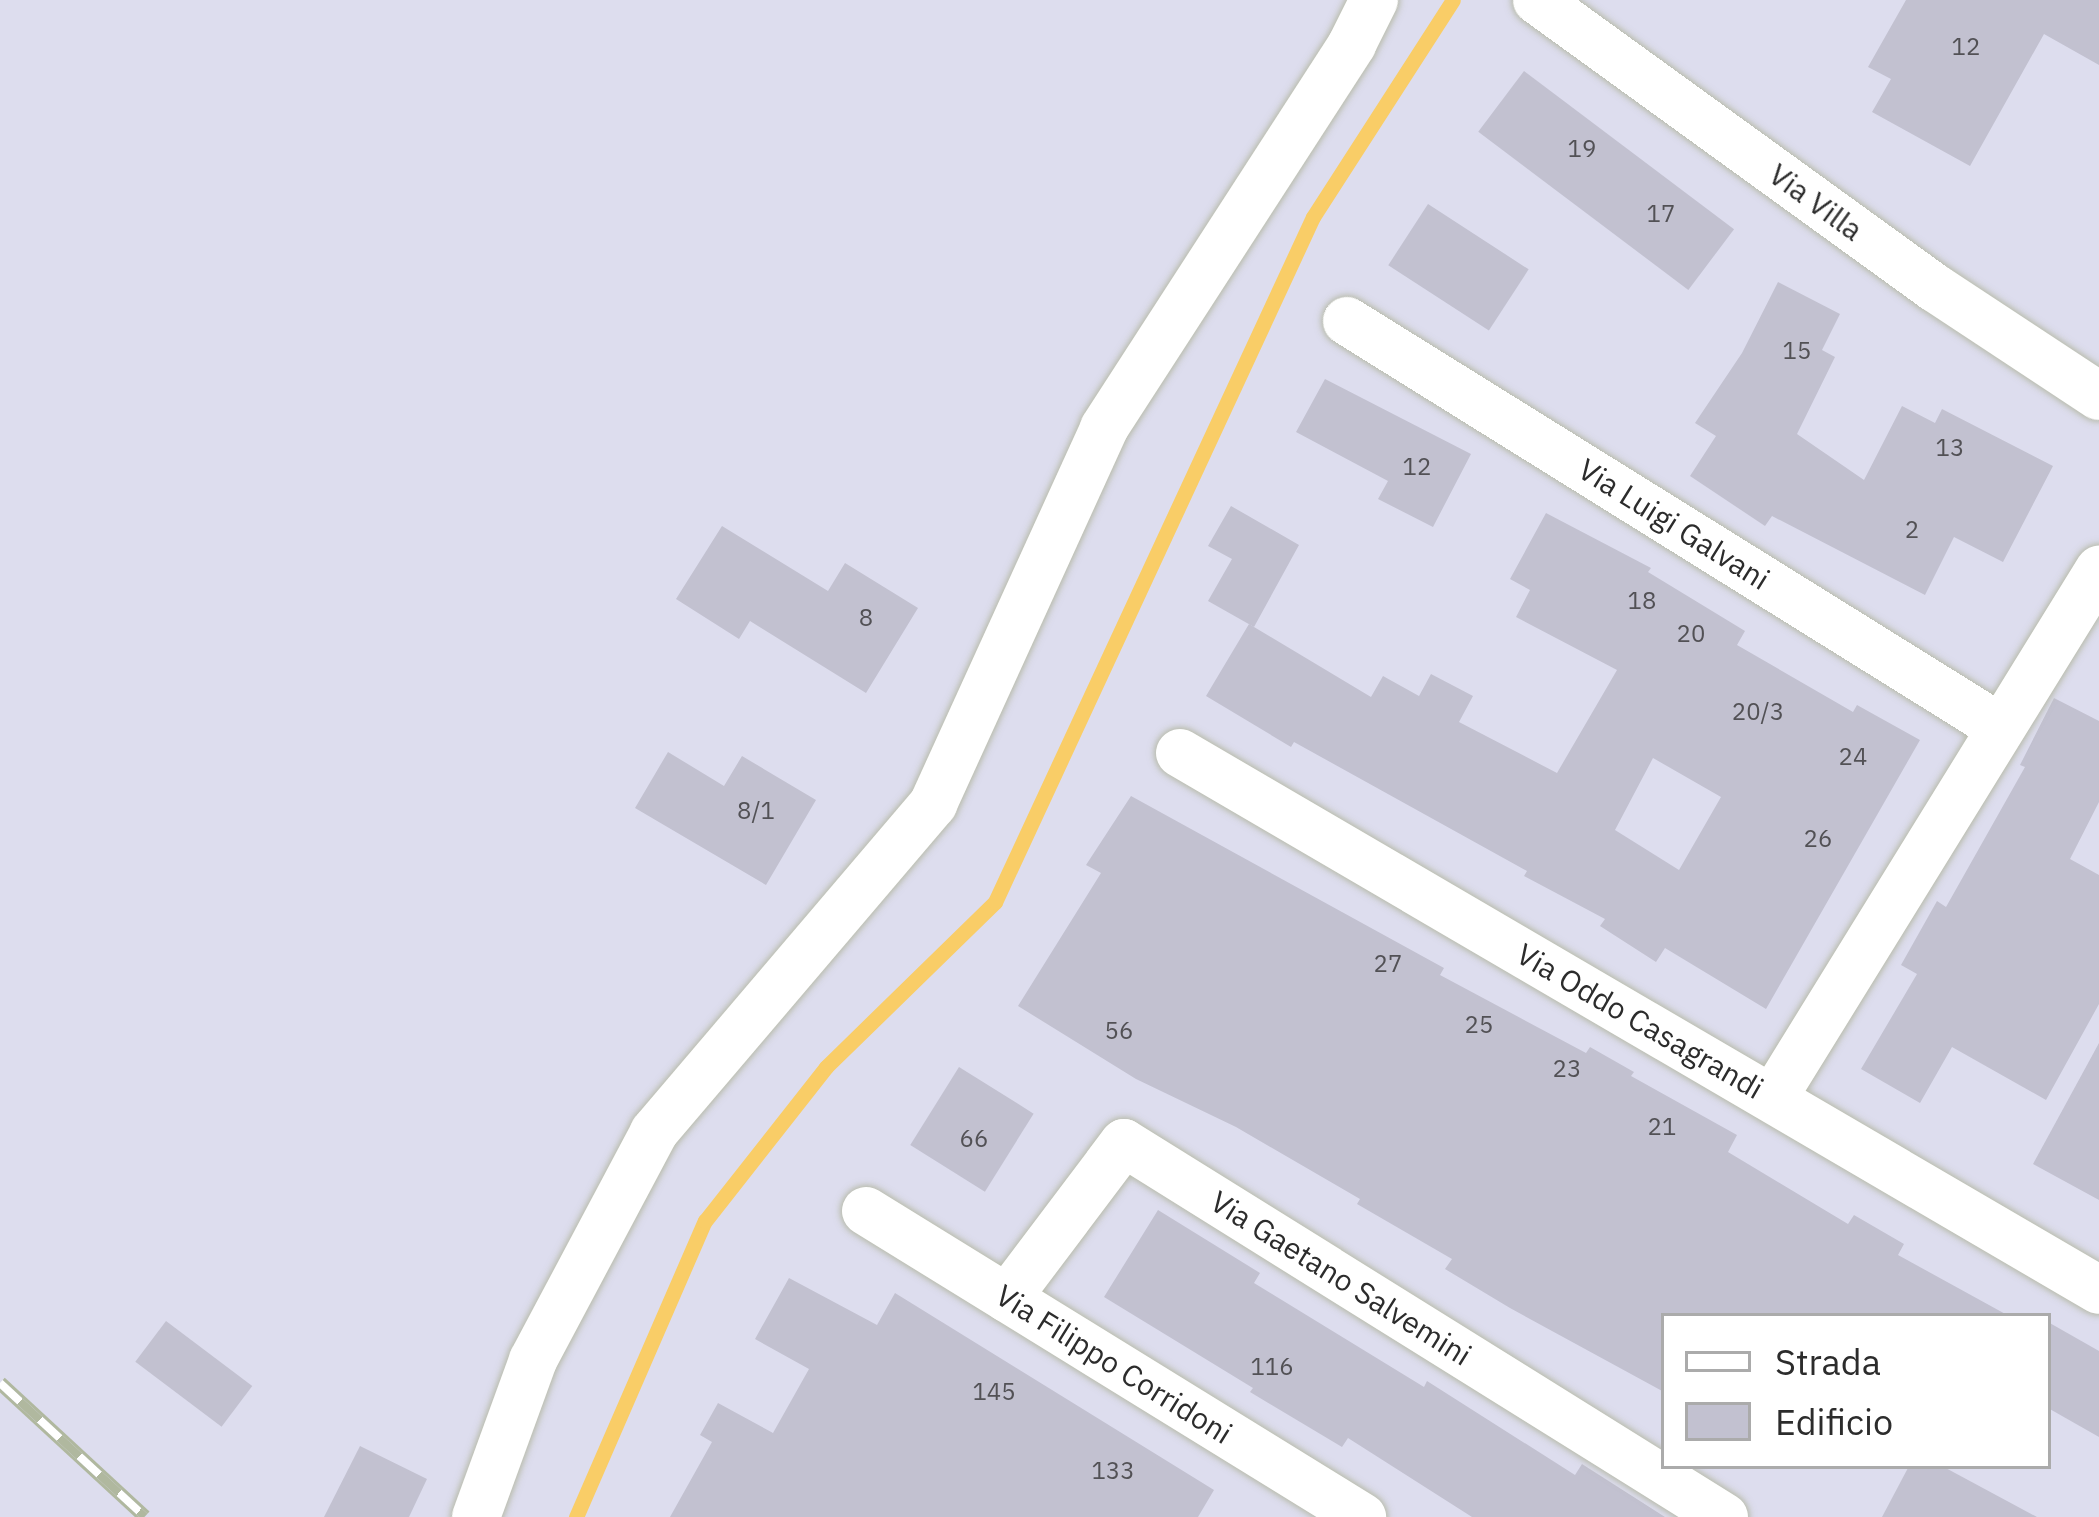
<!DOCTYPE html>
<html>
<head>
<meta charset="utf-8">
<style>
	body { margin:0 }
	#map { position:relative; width:2099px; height:1517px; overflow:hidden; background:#dde; font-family:"IBM Plex Sans",sans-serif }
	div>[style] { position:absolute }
	.stream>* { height:15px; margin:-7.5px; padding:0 7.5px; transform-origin:7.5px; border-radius:7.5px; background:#f9cd67 }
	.building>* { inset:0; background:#c2c1d0; transform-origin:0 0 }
	.roads { filter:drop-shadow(0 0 3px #b9bcad) drop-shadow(0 0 3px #b9bcad) }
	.minor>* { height:48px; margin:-24px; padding:0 24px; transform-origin:24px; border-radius:24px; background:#fff }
	.rail>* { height:14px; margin-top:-7px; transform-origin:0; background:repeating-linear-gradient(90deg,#fff 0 27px,#b0b89f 0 54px); box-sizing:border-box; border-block:3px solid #b0b89f }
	span { translate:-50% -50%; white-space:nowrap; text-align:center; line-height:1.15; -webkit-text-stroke:9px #fff; paint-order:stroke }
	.number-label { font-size:24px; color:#525155 }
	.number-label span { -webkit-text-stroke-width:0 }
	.street-label { font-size:30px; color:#2c2c2c }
	.legend { position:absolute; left:1661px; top:1313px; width:390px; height:156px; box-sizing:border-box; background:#fff; border:3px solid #ababab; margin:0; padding:15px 21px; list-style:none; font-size:36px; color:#2c2c2c }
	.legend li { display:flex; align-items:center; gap:24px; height:60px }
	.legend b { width:60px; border:3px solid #ababab }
</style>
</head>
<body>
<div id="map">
	<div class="stream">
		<div style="left:576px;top:1517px;width:323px;rotate:-66.5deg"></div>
		<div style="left:705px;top:1221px;width:196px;rotate:-51.8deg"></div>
		<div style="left:826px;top:1067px;width:236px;rotate:-44.3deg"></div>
		<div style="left:995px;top:902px;width:755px;rotate:-65.1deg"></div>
		<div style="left:1313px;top:217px;width:258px;rotate:-57.2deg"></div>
	</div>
	<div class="building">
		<div style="clip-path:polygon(1906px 0,2099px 0,2099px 65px,2044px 34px,1970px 166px,1872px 112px,1891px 79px,1868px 67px)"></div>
		<div style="left:1524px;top:71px;width:263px;height:76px;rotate:37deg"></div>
		<div style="left:1428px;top:204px;width:120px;height:73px;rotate:33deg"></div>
		<div style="clip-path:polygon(1778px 282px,1840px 314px,1822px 350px,1835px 357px,1797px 434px,1864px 480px,1902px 406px,1935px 423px,1942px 409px,2053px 466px,2003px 562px,1954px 537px,1925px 595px,1772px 516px,1765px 526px,1690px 476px,1716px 436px,1695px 423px,1742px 353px)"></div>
		<div style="clip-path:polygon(1325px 379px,1471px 454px,1433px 527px,1378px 499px,1388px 481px,1296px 432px)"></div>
		<div style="clip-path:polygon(1231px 506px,1299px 545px,1254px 627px,1208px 601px,1232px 559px,1208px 546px)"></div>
		<div style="clip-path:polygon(evenodd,1546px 513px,1651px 568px,1648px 572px,1745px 631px,1737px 645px,1853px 712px,1857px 705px,1920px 740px,1766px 1009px,1665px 948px,1656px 962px,1600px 926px,1605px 919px,1524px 876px,1527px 871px,1294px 742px,1291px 747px,1206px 696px,1249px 624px,1371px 697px,1383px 676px,1419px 696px,1431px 674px,1473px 696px,1459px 722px,1557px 773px,1617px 670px,1516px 617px,1530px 590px,1510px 579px,1546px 513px,1653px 758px,1721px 797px,1679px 870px,1615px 830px,1653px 758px)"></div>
		<div style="clip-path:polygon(722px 526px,828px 591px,845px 563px,918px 608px,866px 693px,750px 621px,739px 639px,676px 599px)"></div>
		<div style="clip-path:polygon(2054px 698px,2099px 721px,2099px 802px,2070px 859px,2099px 875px,2099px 1004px,2046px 1100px,1952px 1047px,1920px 1103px,1861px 1069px,1917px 974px,1901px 965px,1937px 901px,1946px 907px,2025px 767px,2020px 765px)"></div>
		<div style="clip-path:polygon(668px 752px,724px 786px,742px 756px,816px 800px,766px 885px,635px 808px)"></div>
		<div style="clip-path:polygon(1131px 796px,1444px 968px,1440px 975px,1586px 1053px,1590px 1047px,1634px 1072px,1631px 1076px,1737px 1135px,1728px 1152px,1848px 1224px,1854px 1215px,1904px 1244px,1898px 1255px,2009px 1316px,1664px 1316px,1664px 1392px,1510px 1308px,1445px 1269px,1452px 1259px,1357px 1204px,1360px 1199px,1236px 1127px,1136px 1079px,1018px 1006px,1101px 873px,1086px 865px)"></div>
		<div style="clip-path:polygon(2099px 1043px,2099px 1200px,2033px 1164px)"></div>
		<div style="left:959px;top:1067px;width:88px;height:92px;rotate:32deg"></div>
		<div style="clip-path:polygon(1158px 1210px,1260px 1273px,1254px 1283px,1424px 1387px,1427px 1381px,1575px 1475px,1582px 1464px,1665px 1517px,1472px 1517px,1348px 1438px,1342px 1447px,1250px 1392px,1253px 1388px,1104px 1297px)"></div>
		<div style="clip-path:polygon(789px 1278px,877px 1325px,895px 1293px,1214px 1490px,1198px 1517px,670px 1517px,712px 1442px,700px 1435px,718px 1403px,773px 1433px,809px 1369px,755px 1339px)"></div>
		<div style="left:166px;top:1321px;width:108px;height:51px;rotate:37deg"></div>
		<div style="clip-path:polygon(2048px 1322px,2099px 1351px,2099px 1437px,2048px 1408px)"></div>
		<div style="clip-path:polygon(360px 1446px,427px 1479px,409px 1517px,324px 1517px)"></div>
		<div style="clip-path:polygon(1909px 1466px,1942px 1466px,2037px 1517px,1882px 1517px)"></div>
	</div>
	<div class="roads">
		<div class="minor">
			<div style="left:1537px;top:0;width:491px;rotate:35.9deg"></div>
			<div style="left:1935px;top:288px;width:196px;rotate:33.4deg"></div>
			<div style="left:1347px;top:321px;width:770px;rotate:31.9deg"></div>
			<div style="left:1180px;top:753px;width:1064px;rotate:30.3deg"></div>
			<div style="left:1773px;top:1098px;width:621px;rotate:-58.31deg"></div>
			<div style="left:866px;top:1211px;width:583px;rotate:31.67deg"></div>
			<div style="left:1007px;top:1298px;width:194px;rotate:-53deg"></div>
			<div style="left:1124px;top:1143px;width:707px;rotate:31.94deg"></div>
			<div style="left:476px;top:1517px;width:167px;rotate:-70deg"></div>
			<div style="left:533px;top:1360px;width:258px;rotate:-62deg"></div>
			<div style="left:654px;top:1132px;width:431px;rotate:-49.6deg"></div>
			<div style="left:933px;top:804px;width:413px;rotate:-65.5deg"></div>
			<div style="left:1104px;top:428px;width:457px;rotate:-57.1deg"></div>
			<div style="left:1352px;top:44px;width:49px;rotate:-63.4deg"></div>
		</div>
	</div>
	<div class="rail">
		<div style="left:0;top:1383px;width:197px;rotate:42.7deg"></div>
	</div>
	<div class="number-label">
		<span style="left:1966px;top:47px">12</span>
		<span style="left:1582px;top:149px">19</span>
		<span style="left:1661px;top:214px">17</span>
		<span style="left:1797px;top:351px">15</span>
		<span style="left:1950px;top:448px">13</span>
		<span style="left:1417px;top:467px">12</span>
		<span style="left:1912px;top:530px">2</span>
		<span style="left:1642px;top:601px">18</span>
		<span style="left:866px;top:618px">8</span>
		<span style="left:1691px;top:634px">20</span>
		<span style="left:1758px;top:712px">20/3</span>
		<span style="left:1853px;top:757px">24</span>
		<span style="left:756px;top:811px">8/1</span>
		<span style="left:1818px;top:839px">26</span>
		<span style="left:1388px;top:964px">27</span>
		<span style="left:1479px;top:1025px">25</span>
		<span style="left:1119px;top:1031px">56</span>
		<span style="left:1567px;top:1069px">23</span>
		<span style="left:1662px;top:1127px">21</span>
		<span style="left:974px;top:1139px">66</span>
		<span style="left:1272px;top:1367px">116</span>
		<span style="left:994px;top:1392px">145</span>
		<span style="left:1113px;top:1471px">133</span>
	</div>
	<div class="street-label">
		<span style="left:1816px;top:202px;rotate:36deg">Via Villa</span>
		<span style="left:1674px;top:524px;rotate:32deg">Via Luigi Galvani</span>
		<span style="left:1640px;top:1021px;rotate:30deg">Via Oddo Casagrandi</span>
		<span style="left:1341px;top:1278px;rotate:32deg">Via Gaetano Salvemini</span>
		<span style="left:1114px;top:1364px;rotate:32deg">Via Filippo Corridoni</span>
	</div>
	<ul class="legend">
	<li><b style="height:15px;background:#fff"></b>Strada</li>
	<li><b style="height:33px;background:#c2c1d0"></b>Edificio</li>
	</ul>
</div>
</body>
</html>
